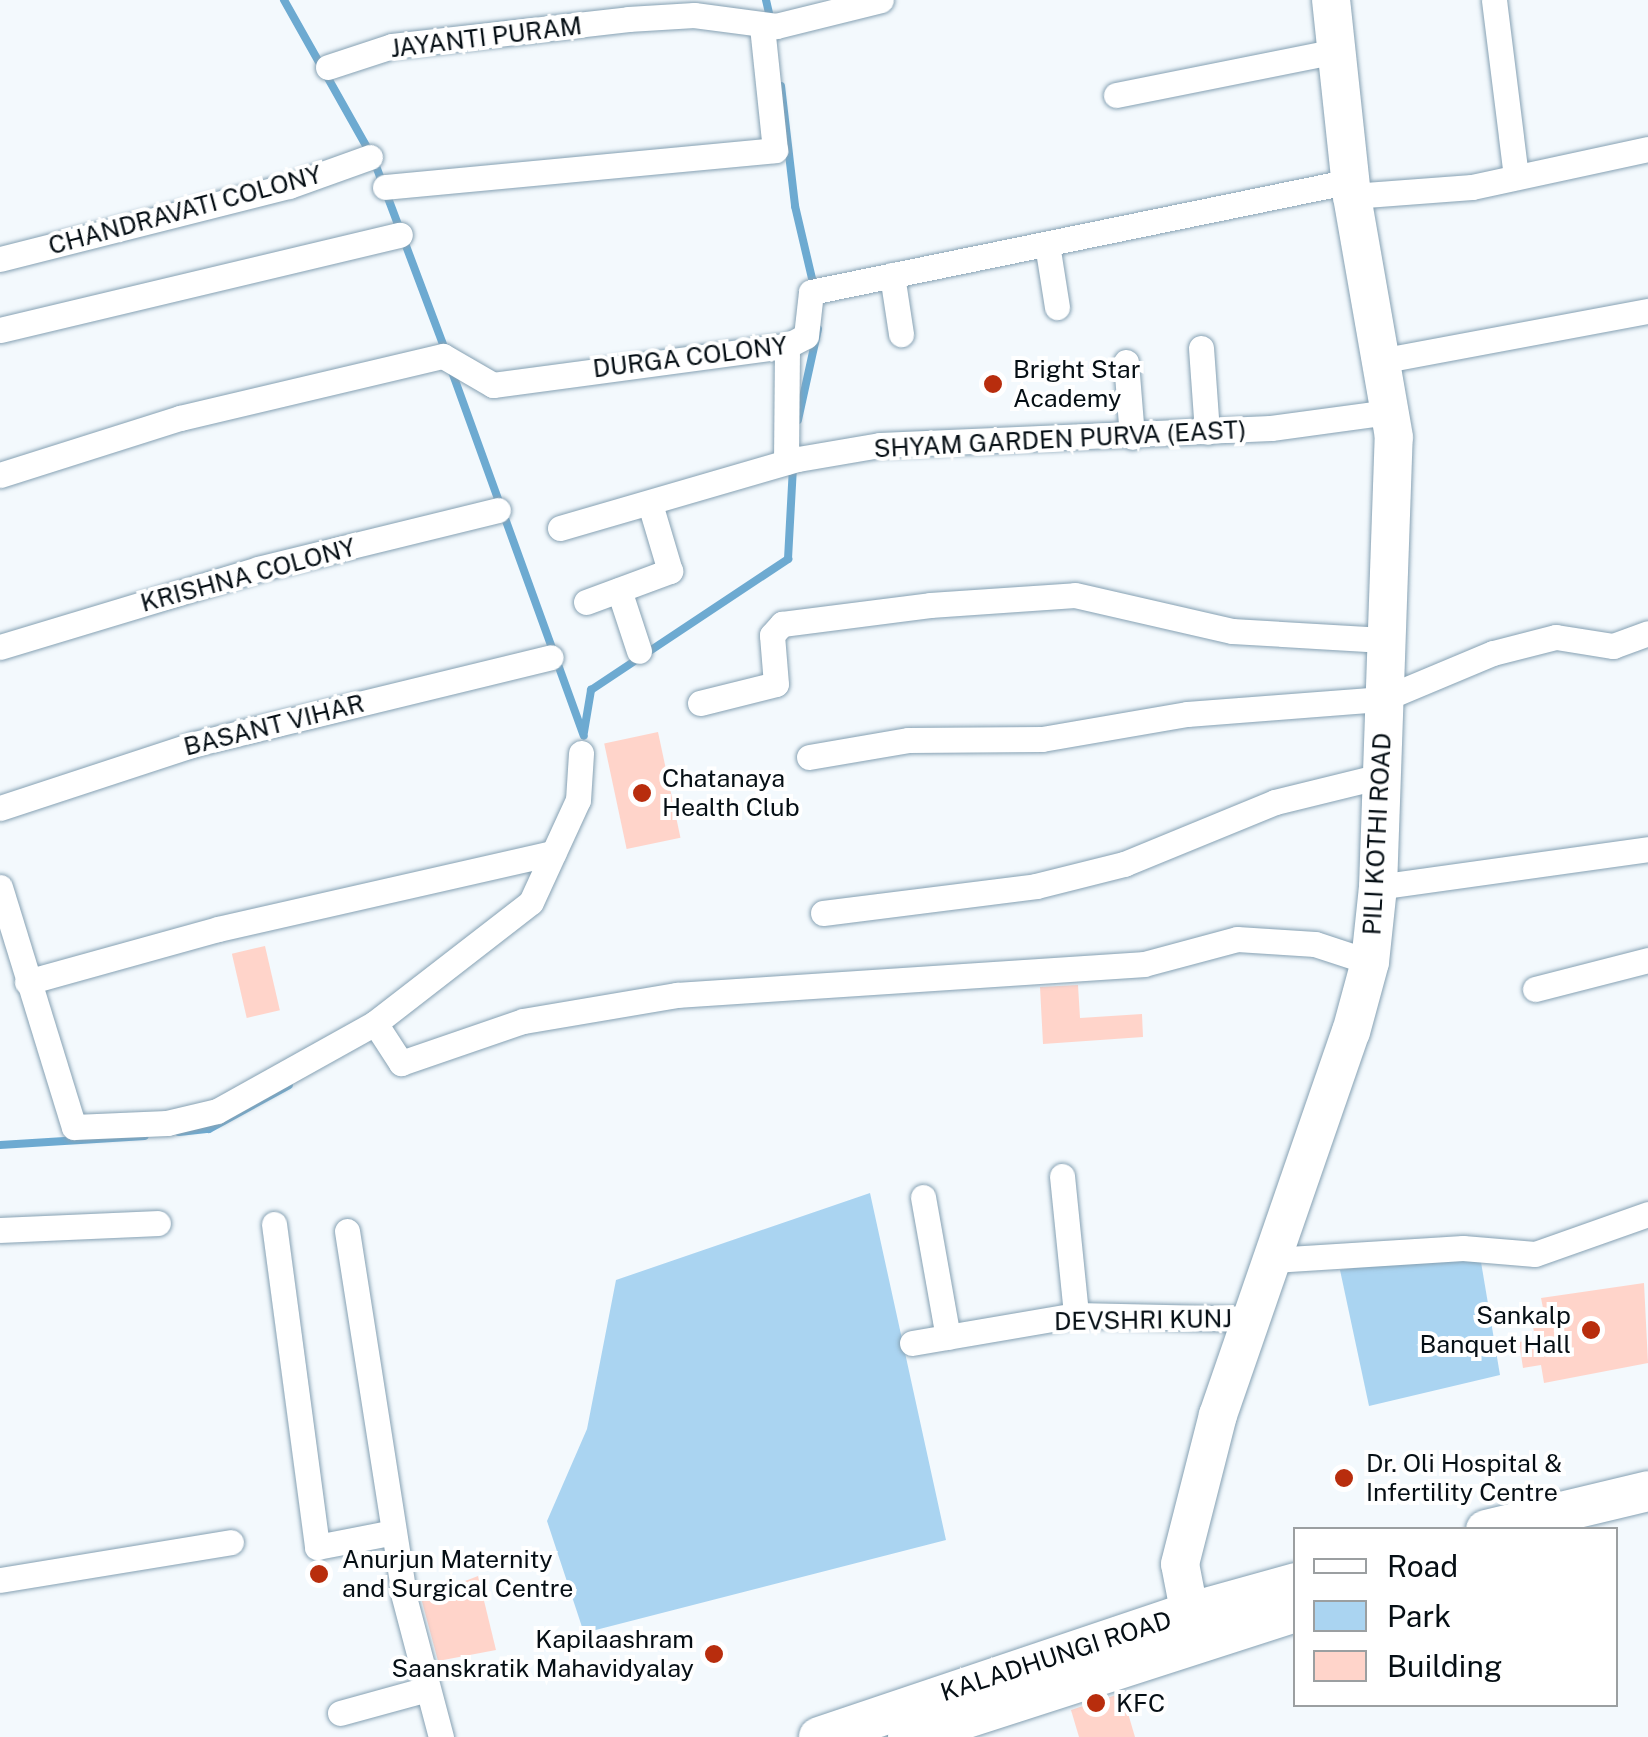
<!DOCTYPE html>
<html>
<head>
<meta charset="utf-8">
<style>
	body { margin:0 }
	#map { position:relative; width:1648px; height:1737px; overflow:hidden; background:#f3f9fd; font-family:"Public Sans",sans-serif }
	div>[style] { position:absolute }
	.green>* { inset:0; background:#aad4f1 }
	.stream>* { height:8px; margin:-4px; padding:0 4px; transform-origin:4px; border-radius:4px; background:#6daad1 }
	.building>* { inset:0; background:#ffd4ca; transform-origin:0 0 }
	.roads { filter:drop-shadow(0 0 2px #86a1b3) drop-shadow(0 0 2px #86a1b3) }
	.street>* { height:25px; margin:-12.5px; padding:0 12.5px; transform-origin:12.5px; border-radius:12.5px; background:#fff }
	.secondary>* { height:38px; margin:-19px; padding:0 19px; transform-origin:19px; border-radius:19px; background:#fff }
	.primary>* { height:40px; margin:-20px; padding:0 20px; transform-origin:20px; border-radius:20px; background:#fff }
	.dots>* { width:28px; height:28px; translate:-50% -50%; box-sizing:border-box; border:5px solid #fff; border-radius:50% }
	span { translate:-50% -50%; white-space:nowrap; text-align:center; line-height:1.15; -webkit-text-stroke:8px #fff; paint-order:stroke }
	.street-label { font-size:25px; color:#060f15 }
	.poi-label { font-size:25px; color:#060f15 }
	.left { translate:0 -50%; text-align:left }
	.right { translate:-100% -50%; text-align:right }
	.legend { position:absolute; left:1293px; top:1527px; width:325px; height:180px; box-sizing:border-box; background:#fff; border:2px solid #9b9fa1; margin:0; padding:12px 18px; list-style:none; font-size:30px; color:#060f15 }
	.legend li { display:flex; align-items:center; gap:20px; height:50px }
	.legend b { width:50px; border:2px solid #9b9fa1 }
</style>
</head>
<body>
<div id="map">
	<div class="green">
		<div style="clip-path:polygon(870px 1193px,946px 1540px,584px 1633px,547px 1521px,587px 1429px,616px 1280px)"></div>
		<div style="clip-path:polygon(1417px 1259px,1481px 1262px,1500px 1375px,1369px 1406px,1340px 1270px)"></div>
	</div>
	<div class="stream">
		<div style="left:284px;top:0;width:181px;rotate:60.6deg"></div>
		<div style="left:373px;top:158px;width:205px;rotate:69.4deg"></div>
		<div style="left:766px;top:0;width:17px;rotate:77deg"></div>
		<div style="left:781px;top:86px;width:121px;rotate:83.3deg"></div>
		<div style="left:795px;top:206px;width:79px;rotate:76.8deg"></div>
		<div style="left:451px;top:369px;width:390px;rotate:70.1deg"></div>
		<div style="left:798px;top:420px;width:93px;rotate:-77.6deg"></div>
		<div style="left:584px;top:732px;width:43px;rotate:-80.5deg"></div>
		<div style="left:591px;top:690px;width:237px;rotate:-33.6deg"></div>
		<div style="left:788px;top:559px;width:91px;rotate:-86.9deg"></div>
		<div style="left:179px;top:1132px;width:30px;rotate:-6deg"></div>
		<div style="left:209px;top:1129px;width:91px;rotate:-28.8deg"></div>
		<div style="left:0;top:1145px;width:145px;rotate:-3.6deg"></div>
	</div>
	<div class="building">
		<div style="left:658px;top:732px;width:108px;height:55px;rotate:78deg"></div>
		<div style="left:265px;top:946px;width:66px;height:34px;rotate:77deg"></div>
		<div style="clip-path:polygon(1078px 985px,1080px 1018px,1142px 1014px,1143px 1037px,1043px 1044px,1040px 987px)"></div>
		<div style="clip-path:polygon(1644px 1283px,1648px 1363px,1544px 1383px,1541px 1365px,1523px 1368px,1519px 1342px,1535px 1339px,1532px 1320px,1545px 1318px,1541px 1298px)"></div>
		<div style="clip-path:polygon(478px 1576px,496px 1650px,438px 1661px,421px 1598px)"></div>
		<div style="clip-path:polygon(1122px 1693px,1135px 1737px,1079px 1737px,1071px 1710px)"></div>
	</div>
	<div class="roads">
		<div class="street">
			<div style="left:1494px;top:0;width:178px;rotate:82.9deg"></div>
			<div style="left:328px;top:67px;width:67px;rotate:-18.2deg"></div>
			<div style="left:392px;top:46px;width:238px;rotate:-6.5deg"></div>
			<div style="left:628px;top:19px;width:66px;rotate:-3.5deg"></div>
			<div style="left:694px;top:15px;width:83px;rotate:7.6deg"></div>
			<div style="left:776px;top:26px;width:108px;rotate:-13.9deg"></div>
			<div style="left:1116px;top:95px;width:225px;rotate:-11.3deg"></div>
			<div style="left:385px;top:187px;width:392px;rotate:-5.4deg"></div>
			<div style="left:775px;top:150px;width:124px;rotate:-96deg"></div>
			<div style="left:1352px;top:196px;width:120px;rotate:-4.3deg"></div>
			<div style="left:1472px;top:187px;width:180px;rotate:-12.2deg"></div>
			<div style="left:1047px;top:244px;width:64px;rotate:81deg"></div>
			<div style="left:0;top:259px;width:298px;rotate:-14.2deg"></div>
			<div style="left:289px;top:186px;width:86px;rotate:-19.7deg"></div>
			<div style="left:892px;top:275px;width:60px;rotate:81.3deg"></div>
			<div style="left:0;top:330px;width:411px;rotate:-13.4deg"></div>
			<div style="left:1201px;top:348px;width:84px;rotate:85.9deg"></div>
			<div style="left:1380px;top:361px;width:273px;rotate:-10.6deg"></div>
			<div style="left:1126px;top:362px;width:75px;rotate:85.4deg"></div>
			<div style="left:786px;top:462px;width:116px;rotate:-89.5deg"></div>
			<div style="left:0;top:475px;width:189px;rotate:-17.6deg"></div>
			<div style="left:180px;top:418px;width:270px;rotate:-13.3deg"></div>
			<div style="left:443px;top:356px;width:58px;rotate:30.1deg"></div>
			<div style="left:493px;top:385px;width:297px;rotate:-7.6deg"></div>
			<div style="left:787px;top:346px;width:21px;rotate:-28deg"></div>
			<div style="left:806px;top:336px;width:44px;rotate:-83.5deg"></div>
			<div style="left:811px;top:292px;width:551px;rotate:-11.62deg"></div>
			<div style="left:560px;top:528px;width:248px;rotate:-16.2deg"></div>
			<div style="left:798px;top:459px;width:83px;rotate:-9.7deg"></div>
			<div style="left:880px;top:445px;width:391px;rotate:-2.5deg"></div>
			<div style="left:1271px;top:428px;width:119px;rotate:-7.7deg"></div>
			<div style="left:619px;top:590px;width:64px;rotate:71.8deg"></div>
			<div style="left:586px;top:602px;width:90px;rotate:-20.3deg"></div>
			<div style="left:670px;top:571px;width:70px;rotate:-106.6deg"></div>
			<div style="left:0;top:647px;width:270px;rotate:-16.8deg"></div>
			<div style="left:258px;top:569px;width:247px;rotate:-13.8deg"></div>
			<div style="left:700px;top:703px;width:78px;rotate:-14deg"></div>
			<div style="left:776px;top:684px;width:49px;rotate:-94.7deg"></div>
			<div style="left:772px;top:635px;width:15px;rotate:-48deg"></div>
			<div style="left:782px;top:624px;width:149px;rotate:-7.3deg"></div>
			<div style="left:930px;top:605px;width:145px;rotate:-3.9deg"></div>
			<div style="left:1075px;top:595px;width:161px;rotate:12.9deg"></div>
			<div style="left:1232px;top:631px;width:152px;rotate:3.4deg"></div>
			<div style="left:809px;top:757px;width:100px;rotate:-9.7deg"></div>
			<div style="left:908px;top:740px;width:134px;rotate:-0.4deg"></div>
			<div style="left:1042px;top:739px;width:147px;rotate:-9.8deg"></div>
			<div style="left:1187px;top:714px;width:197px;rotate:-4.4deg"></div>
			<div style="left:1383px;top:699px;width:119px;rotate:-22.7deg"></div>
			<div style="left:1493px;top:653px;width:65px;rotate:-14.3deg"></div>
			<div style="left:1556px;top:637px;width:58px;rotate:9deg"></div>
			<div style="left:1613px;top:646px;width:37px;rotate:-20deg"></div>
			<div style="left:0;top:808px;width:205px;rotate:-18.2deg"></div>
			<div style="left:195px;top:744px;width:366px;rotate:-13.7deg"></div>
			<div style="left:0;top:887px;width:251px;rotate:72.9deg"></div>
			<div style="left:74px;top:1127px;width:93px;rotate:-2.5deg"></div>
			<div style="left:167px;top:1123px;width:51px;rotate:-13.5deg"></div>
			<div style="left:217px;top:1111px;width:181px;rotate:-29.1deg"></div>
			<div style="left:375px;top:1023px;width:197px;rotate:-37.8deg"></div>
			<div style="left:531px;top:902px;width:112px;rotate:-65.3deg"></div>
			<div style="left:578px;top:800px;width:47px;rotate:-86.3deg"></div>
			<div style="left:1378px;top:887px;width:273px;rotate:-8deg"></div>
			<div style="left:823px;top:913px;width:215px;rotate:-7.2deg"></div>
			<div style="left:1036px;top:886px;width:91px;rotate:-14deg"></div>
			<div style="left:1124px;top:864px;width:163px;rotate:-22.3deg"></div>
			<div style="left:1275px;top:802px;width:109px;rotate:-13.8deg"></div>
			<div style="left:27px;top:982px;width:198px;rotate:-15.5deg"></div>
			<div style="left:218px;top:929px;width:344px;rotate:-12.8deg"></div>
			<div style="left:1535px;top:989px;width:117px;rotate:-14.4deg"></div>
			<div style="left:375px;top:1023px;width:48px;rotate:57deg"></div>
			<div style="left:401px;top:1063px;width:129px;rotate:-19deg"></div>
			<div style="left:523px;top:1021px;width:156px;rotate:-9.6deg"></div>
			<div style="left:677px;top:995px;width:468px;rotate:-3.8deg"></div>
			<div style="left:1144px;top:964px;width:96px;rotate:-15deg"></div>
			<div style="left:1237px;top:939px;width:78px;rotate:3.7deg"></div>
			<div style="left:1315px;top:944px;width:58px;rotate:18.1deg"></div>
			<div style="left:1062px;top:1176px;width:140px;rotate:84.2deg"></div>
			<div style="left:923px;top:1197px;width:142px;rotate:79.9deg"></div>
			<div style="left:274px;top:1224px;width:326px;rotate:82.4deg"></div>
			<div style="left:317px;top:1547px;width:78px;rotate:-11deg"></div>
			<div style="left:0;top:1230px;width:158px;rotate:-2.5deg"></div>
			<div style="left:347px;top:1231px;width:370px;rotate:81.1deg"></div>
			<div style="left:404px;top:1597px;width:145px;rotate:75.2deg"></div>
			<div style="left:1273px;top:1260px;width:190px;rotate:-3.6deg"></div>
			<div style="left:1463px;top:1248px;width:72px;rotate:4.8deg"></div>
			<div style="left:1535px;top:1254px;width:120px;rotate:-19.5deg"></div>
			<div style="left:912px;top:1343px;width:166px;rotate:-9.7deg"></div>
			<div style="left:1076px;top:1315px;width:179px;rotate:1.3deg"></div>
			<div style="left:0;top:1580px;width:234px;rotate:-9.3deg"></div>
			<div style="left:340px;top:1713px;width:90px;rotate:-15.4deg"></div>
		</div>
		<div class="secondary">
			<div style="left:1195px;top:1641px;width:78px;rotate:-101deg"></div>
			<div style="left:1180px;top:1564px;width:154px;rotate:-75.7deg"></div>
			<div style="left:1218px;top:1415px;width:405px;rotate:-70.9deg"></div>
			<div style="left:1351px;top:1032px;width:73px;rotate:-74.8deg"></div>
			<div style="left:1370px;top:962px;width:75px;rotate:-83.9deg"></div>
			<div style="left:1378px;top:887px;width:450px;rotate:-88deg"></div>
			<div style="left:1394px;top:437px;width:245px;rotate:-99.9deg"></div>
			<div style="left:1352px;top:196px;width:197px;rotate:-96.1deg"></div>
		</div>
		<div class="primary">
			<div style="left:1486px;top:1530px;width:167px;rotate:-13.5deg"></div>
			<div style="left:819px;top:1737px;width:389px;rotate:-18.6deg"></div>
			<div style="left:1188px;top:1613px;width:112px;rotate:-15.5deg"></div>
			<div style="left:908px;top:1737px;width:408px;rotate:-17.9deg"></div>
		</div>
	</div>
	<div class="dots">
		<div style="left:993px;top:384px;background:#b82d0d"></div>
		<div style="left:642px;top:793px;background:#b82d0d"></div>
		<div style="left:1591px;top:1330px;background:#b82d0d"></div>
		<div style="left:1344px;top:1478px;background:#b82d0d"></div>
		<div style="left:319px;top:1574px;background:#b82d0d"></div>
		<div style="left:714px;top:1654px;background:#b82d0d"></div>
		<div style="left:1096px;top:1703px;background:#b82d0d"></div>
	</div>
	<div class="street-label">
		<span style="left:486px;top:37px;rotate:-7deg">JAYANTI PURAM</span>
		<span style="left:185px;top:210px;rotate:-15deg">CHANDRAVATI COLONY</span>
		<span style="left:690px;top:357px;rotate:-7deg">DURGA COLONY</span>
		<span style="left:1060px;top:439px;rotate:-3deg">SHYAM GARDEN PURVA (EAST)</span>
		<span style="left:248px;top:575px;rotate:-15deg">KRISHNA COLONY</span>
		<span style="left:274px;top:725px;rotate:-14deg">BASANT VIHAR</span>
		<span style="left:1377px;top:834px;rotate:-87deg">PILI KOTHI ROAD</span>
		<span style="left:1143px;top:1320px;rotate:-1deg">DEVSHRI KUNJ</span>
		<span style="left:1056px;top:1656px;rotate:-18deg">KALADHUNGI ROAD</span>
	</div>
	<div class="poi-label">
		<span class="left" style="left:1013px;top:384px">Bright Star<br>Academy</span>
		<span class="left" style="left:662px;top:793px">Chatanaya<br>Health Club</span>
		<span class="right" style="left:1571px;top:1330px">Sankalp<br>Banquet Hall</span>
		<span class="left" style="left:1366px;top:1478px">Dr. Oli Hospital &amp;<br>Infertility Centre</span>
		<span class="left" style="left:342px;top:1574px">Anurjun Maternity<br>and Surgical Centre</span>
		<span class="right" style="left:694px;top:1654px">Kapilaashram<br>Saanskratik Mahavidyalay</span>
		<span class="left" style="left:1116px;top:1703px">KFC</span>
	</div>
	<ul class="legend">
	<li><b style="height:12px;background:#fff"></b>Road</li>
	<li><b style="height:28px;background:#aad4f1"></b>Park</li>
	<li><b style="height:28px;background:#ffd4ca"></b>Building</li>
	</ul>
</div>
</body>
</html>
